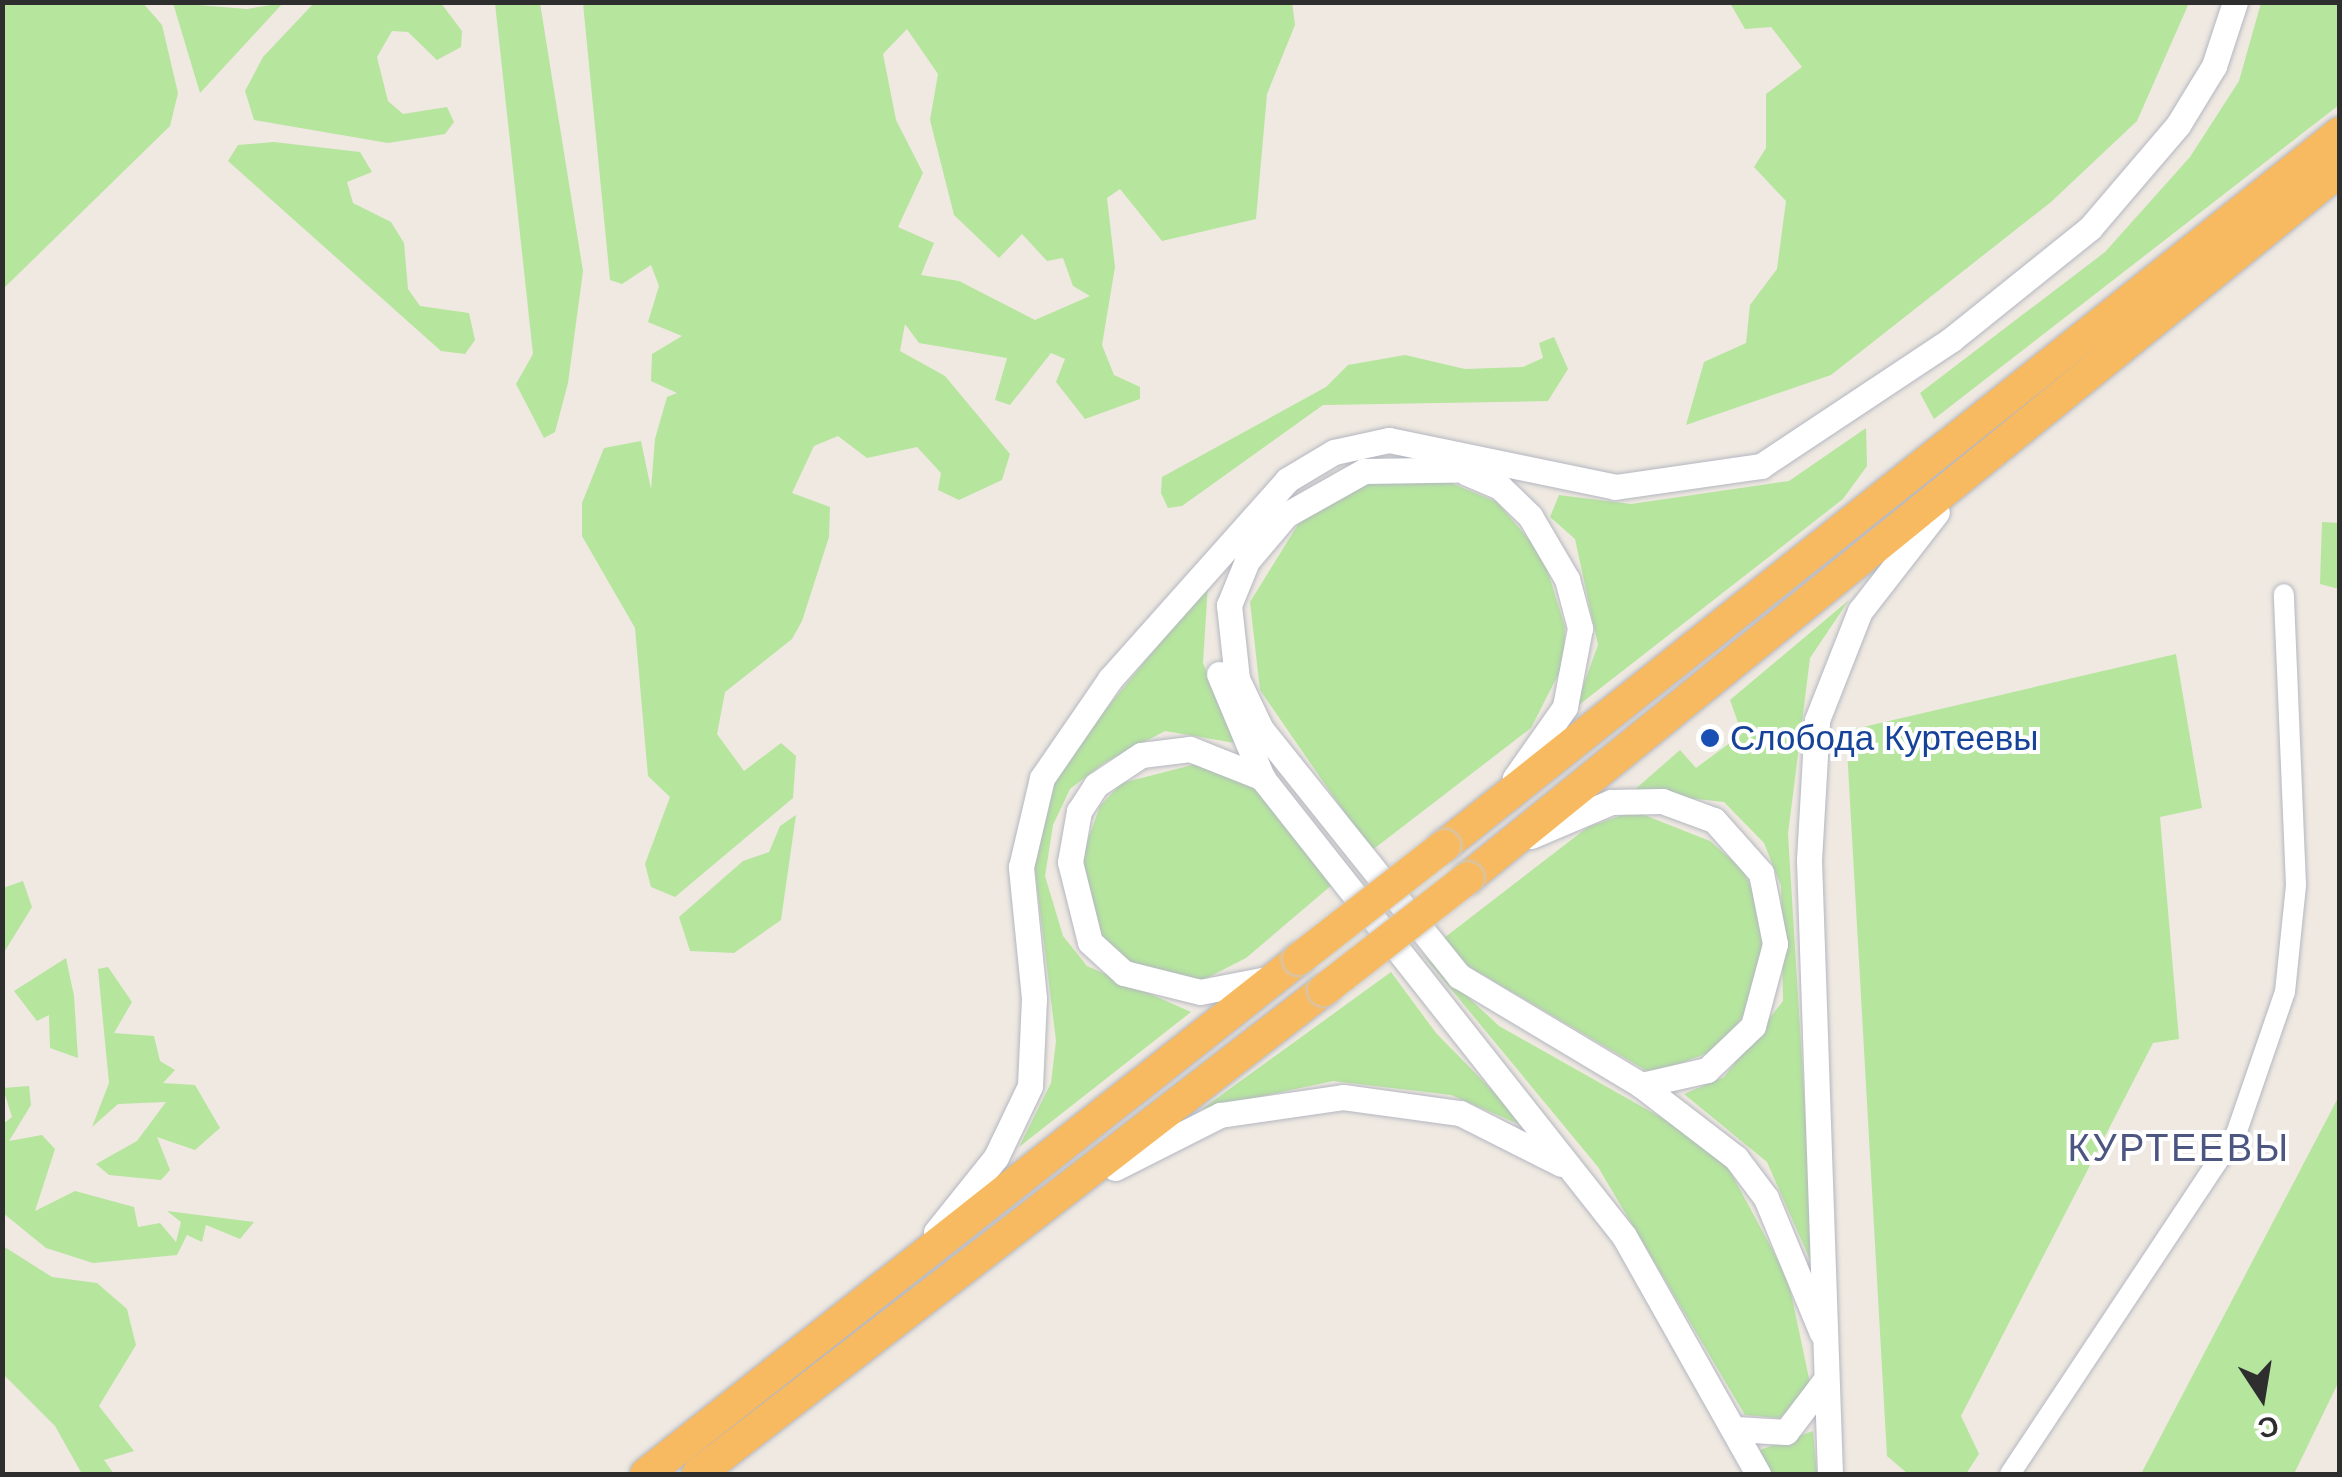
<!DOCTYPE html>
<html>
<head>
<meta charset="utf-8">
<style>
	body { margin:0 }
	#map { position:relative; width:2342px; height:1477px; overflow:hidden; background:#efe9e1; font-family:Helvetica,sans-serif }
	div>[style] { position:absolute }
	.green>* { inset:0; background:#b6e59e }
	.roads { filter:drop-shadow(0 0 2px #b4b7c1) drop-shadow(0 0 2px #b4b7c1) }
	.minor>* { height:20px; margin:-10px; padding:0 10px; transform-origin:10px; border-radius:10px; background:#fff }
	.tertiary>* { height:25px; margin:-12.5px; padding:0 12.5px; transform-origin:12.5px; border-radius:12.5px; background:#fff }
	.trunk>* { height:32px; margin:-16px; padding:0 16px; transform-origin:16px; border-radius:16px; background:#f8ba60 }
	.bridges { filter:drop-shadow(0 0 2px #c9c9c9) drop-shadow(0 0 2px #c9c9c9) }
	.trunk-bridge>* { height:32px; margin:-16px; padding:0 16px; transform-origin:16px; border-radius:16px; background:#f8ba60 }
	.dots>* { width:28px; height:28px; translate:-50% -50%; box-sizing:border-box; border:5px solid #fff; border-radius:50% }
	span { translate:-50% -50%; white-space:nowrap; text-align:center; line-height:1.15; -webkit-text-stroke:8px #fff; paint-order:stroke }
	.transit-label { font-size:35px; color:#164399 }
	.left { translate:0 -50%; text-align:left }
	.neighbourhood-label { font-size:38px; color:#4d5680; letter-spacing:2.5px }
	.frame { position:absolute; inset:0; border:5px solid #2e2e2e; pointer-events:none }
	.north { position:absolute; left:2212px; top:1347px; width:100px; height:100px; -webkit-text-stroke:8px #fff; paint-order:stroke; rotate:168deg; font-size:28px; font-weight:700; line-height:40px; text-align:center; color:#2e2e2e }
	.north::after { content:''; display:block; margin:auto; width:35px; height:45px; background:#2e2e2e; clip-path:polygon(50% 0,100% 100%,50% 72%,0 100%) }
</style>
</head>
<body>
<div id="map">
	<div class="green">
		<div style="clip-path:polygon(315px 2px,441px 3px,462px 31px,461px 47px,437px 60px,408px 32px,392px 31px,377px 57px,388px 101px,403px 114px,447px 107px,454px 122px,445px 134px,388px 143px,254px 120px,245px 91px,263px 57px)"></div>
		<div style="clip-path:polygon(2px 3px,143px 3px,162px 25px,178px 93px,170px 126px,3px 289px)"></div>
		<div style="clip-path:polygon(173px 3px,247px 9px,283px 3px,200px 93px)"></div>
		<div style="clip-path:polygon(495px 3px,540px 3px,583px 271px,568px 383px,555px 432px,544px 438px,516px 384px,533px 354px)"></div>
		<div style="clip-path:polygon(evenodd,583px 3px,1292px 2px,1295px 25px,1267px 94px,1256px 219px,1162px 241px,1120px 189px,1107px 198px,1115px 267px,1102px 345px,1114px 375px,1140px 387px,1140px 399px,1085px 419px,1056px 382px,1065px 359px,1051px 353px,1010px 405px,995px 400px,1007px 358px,919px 343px,905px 324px,900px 351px,945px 376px,1010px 454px,1002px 480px,959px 500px,938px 490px,941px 473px,917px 447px,867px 458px,838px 436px,814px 446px,792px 493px,830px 507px,829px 537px,802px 621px,792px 639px,725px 692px,717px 734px,744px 771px,781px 743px,796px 756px,793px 798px,675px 897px,651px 887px,645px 864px,670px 797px,648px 776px,635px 628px,582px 536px,582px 503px,604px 448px,641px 441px,651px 489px,655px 439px,667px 397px,677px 393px,651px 381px,652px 354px,682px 336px,648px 322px,659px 286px,651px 265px,622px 284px,610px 280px,583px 3px,907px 29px,938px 74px,930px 120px,954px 215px,999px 258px,1022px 234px,1047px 261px,1063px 258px,1073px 286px,1090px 296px,1035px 320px,959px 281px,921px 275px,934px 243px,898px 227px,923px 173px,896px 120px,883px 54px,907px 29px)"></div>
		<div style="clip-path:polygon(1730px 3px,2189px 3px,2137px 121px,2051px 202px,1831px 375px,1686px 425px,1704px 362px,1746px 343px,1750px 305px,1777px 269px,1786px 201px,1754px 167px,1766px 148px,1766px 94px,1802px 67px,1771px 27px,1745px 29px)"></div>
		<div style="clip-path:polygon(2261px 3px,2339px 3px,2339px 105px,1934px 419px,1920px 393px,2105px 252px,2190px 157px,2239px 81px)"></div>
		<div style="clip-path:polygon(274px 142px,360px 152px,372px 172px,347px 182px,353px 203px,391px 222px,404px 243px,408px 289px,420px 306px,469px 313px,475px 340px,465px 354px,441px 351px,228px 161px,238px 145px)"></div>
		<div style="clip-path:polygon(1554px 337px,1568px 369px,1548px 401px,1323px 405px,1182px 506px,1168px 508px,1161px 493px,1162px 477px,1326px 387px,1348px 365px,1405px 355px,1465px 369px,1523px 367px,1543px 358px,1539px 343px)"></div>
		<div style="clip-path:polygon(1866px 428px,1867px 466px,1843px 499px,1575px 708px,1598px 645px,1575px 539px,1550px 517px,1559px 495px,1631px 504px,1789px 481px)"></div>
		<div style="clip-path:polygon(1439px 478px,1497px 502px,1543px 556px,1565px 627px,1564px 663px,1531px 728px,1371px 851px,1260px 690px,1250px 602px,1302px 518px,1364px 480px)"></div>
		<div style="clip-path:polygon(2322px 522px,2339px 523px,2339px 589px,2320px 584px)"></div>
		<div style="clip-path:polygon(1208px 584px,1203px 663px,1235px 743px,1165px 731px,1104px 763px,1070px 789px,1053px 825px,1045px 876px,1063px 936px,1087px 966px,1191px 1012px,1019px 1147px,1051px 1083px,1056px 1041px,1034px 862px,1054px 773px)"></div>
		<div style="clip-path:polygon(1849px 600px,1810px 658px,1788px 834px,1815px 1271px,1767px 1162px,1684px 1094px,1724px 1077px,1783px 1001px,1781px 886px,1764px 843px,1724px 802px,1632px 792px,1680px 750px,1696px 768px,1742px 734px,1730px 700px)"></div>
		<div style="clip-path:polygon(2176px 654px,2202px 808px,2160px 817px,2179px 1039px,2153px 1043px,1961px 1416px,1979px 1454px,1966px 1474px,1908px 1474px,1887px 1456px,1846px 731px)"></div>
		<div style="clip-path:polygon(1196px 764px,1257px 788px,1333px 884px,1246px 958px,1203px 980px,1134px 967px,1096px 934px,1078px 868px,1100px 806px,1122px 783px)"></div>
		<div style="clip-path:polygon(1634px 811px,1710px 841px,1742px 869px,1763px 910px,1764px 948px,1744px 1016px,1716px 1050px,1652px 1074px,1468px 966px,1444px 938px,1588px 827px)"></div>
		<div style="clip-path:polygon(796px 815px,781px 920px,734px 953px,690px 951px,679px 917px,743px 861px,769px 852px,780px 826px)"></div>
		<div style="clip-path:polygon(23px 881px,32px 907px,3px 954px,3px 888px)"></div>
		<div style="clip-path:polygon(1422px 954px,1499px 1026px,1692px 1135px,1729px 1169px,1788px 1279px,1810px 1383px,1801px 1401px,1779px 1418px,1745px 1415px,1598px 1167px)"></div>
		<div style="clip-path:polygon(66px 958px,74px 996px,78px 1058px,50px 1048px,49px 1015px,37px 1021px,14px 991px)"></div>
		<div style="clip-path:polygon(108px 967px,132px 1002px,114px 1033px,154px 1036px,160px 1061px,175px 1070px,163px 1083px,195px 1085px,220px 1128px,195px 1150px,157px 1137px,170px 1170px,161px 1180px,109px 1175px,96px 1164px,137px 1141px,166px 1102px,118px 1104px,92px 1127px,109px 1083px,98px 969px)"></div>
		<div style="clip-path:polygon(1391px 972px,1436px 1033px,1530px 1129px,1451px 1095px,1333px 1081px,1202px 1109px)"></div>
		<div style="clip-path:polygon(29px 1086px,31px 1105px,9px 1141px,42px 1135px,55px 1149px,35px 1211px,75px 1191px,134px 1207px,138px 1227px,160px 1223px,176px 1242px,181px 1222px,167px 1211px,254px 1222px,240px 1239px,206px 1225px,202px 1242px,187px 1235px,177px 1255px,93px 1263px,46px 1248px,3px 1213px,3px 1124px,12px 1117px,3px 1088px)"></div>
		<div style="clip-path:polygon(2339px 1096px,2339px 1381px,2294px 1474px,2141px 1474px)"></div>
		<div style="clip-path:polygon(3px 1246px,52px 1277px,97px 1283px,127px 1309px,136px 1345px,99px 1406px,134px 1451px,104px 1460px,114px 1474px,82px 1474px,55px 1426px,3px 1374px)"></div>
		<div style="clip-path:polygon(1813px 1431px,1817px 1474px,1768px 1474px,1757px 1451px)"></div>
	</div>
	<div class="roads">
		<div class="minor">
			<div style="left:2010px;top:1474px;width:408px;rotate:-56.4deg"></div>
			<div style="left:2236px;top:1134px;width:150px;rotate:-71deg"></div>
			<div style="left:2285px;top:992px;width:108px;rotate:-84.1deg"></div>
			<div style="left:2296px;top:885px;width:291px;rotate:-92.4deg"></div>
		</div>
		<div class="tertiary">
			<div style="left:1495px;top:469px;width:131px;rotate:179.1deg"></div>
			<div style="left:1364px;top:471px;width:90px;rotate:150.6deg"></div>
			<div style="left:1286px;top:515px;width:60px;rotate:130.3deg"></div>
			<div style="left:1247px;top:561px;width:48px;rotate:112.2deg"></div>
			<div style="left:1229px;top:605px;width:74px;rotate:83.8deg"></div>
			<div style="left:1237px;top:679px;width:55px;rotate:64.4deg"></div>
			<div style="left:1261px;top:729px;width:317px;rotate:51.3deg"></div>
			<div style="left:1459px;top:976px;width:212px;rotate:30.9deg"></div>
			<div style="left:1641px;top:1085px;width:120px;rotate:37.5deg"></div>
			<div style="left:1736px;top:1158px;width:50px;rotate:53.1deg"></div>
			<div style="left:1766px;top:1198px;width:146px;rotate:67.5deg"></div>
			<div style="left:1467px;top:473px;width:36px;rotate:23deg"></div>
			<div style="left:1500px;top:487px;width:42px;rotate:44deg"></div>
			<div style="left:1530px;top:516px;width:73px;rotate:59.6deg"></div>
			<div style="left:1567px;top:579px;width:51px;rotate:75.1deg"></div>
			<div style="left:1580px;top:628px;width:80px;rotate:100.8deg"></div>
			<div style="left:1565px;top:707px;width:87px;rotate:125.2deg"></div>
			<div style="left:1219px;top:674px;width:114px;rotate:67.3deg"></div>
			<div style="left:1263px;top:779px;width:582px;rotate:51.69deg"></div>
			<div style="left:1624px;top:1236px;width:273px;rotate:60.6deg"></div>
			<div style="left:1263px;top:778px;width:79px;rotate:-158.3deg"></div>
			<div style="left:1190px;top:749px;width:49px;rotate:173deg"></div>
			<div style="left:1141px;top:755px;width:54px;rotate:146.3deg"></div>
			<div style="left:1096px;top:785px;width:31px;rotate:123deg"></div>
			<div style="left:1079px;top:811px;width:52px;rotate:100deg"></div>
			<div style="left:1070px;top:862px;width:82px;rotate:76deg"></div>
			<div style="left:1090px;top:942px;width:46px;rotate:42.4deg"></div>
			<div style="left:1124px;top:973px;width:78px;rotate:14deg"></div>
			<div style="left:1200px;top:992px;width:68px;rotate:-11deg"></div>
			<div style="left:1531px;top:836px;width:87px;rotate:-23deg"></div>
			<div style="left:1611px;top:802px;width:51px;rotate:-1.1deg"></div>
			<div style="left:1662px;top:801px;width:55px;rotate:20.1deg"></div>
			<div style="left:1714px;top:820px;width:71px;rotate:48.4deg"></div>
			<div style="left:1761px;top:873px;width:72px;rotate:78.8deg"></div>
			<div style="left:1775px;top:944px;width:85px;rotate:105deg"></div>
			<div style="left:1753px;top:1026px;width:64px;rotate:136.3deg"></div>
			<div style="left:1707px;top:1070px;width:68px;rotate:167.2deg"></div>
			<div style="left:1115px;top:1168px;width:118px;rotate:-26.8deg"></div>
			<div style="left:1220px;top:1115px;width:124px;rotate:-8.3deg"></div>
			<div style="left:1343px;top:1097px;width:118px;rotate:7.8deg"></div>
			<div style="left:1460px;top:1113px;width:113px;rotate:26.8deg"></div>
			<div style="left:936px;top:1232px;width:96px;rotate:-51.3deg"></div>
			<div style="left:996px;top:1157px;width:79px;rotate:-64.4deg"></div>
			<div style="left:1030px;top:1086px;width:88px;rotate:-87.4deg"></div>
			<div style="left:1034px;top:998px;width:132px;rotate:-95.7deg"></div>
			<div style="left:1021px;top:867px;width:91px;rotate:-76.7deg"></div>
			<div style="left:1042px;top:778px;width:120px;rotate:-55.5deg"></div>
			<div style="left:1110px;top:679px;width:266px;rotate:-48.3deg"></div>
			<div style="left:1287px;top:480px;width:55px;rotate:-30.8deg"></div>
			<div style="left:1334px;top:452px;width:56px;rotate:-12.3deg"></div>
			<div style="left:1389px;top:440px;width:231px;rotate:11.7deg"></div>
			<div style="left:1615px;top:487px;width:148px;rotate:-8.2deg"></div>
			<div style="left:1761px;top:466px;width:229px;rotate:-33.6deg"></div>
			<div style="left:1952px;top:339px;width:177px;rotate:-38.8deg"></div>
			<div style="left:2090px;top:228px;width:135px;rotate:-49.5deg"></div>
			<div style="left:2178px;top:125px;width:69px;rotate:-58.6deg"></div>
			<div style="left:2214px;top:66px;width:67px;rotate:-71.8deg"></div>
			<div style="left:1736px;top:1429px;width:50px;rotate:3.4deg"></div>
			<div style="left:1786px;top:1432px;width:63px;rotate:-52.8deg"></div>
			<div style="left:1830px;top:1474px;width:614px;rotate:-91.96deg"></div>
			<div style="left:1809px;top:860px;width:140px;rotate:-86.7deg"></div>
			<div style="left:1817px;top:720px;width:117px;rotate:-68.5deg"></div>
			<div style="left:1860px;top:611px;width:125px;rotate:-52.1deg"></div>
		</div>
		<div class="trunk">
			<div style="left:1444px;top:846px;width:1145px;rotate:-38.51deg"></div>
			<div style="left:1468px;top:878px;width:1123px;rotate:-39.07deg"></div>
			<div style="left:646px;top:1474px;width:832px;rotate:-38.26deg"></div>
			<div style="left:698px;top:1474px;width:791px;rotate:-37.71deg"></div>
		</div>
	</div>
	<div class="bridges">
		<div class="trunk-bridge">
			<div style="left:1299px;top:959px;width:184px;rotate:-37.9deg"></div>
			<div style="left:1324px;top:990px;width:182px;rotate:-37.9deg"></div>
		</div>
	</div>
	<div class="dots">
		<div style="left:1710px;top:738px;background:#1a4fb4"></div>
	</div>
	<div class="transit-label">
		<span class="left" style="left:1730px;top:738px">Слобода Куртеевы</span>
	</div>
	<div class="neighbourhood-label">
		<span style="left:2179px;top:1149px">КУРТЕЕВЫ</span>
	</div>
	<div class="frame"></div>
	<div class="north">С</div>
</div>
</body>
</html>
